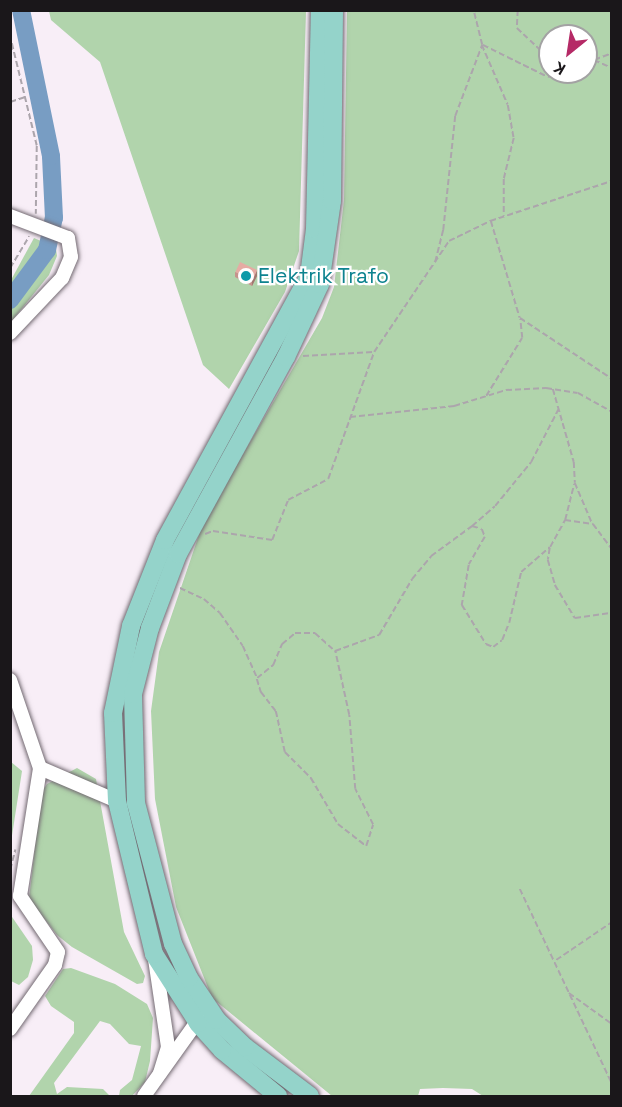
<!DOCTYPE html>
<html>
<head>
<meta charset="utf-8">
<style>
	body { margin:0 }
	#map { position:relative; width:622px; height:1107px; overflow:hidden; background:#f8eef7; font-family:"Space Grotesk",sans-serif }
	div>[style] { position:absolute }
	.green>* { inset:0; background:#b1d4ac }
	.river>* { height:18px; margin:-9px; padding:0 9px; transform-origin:9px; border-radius:9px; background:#789dc3 }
	.path>* { height:1.5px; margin-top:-0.75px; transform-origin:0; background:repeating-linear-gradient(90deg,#aca5ac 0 6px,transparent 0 9px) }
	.roads { filter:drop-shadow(0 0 2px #736a72) drop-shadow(0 0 2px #736a72) }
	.minor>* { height:14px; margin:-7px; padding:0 7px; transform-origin:7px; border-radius:7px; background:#fff }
	.major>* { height:18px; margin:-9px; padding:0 9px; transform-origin:9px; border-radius:9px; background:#94d3ca }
	.wall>* { inset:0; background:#c5938c }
	.shaded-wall>* { inset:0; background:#a07872 }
	.building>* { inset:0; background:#e5aba3; transform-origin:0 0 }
	.dots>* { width:16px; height:16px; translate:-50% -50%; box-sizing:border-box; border:3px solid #fff; border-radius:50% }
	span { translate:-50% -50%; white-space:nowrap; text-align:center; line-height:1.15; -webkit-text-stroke:4.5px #fff; paint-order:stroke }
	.culture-label { font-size:21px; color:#0d838f }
	.left { translate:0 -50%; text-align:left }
	.frame { position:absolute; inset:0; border:12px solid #1a171a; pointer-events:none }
	.north { position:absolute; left:538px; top:24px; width:60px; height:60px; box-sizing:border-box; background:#fff; border:2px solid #a3a2a3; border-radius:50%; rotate:210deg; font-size:16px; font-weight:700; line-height:24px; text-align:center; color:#1a171a }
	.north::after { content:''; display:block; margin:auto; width:21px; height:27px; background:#b52a66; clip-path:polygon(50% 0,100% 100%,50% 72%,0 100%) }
</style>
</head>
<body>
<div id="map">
	<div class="green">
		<div style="clip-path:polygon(49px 11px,306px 11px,299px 251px,285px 292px,229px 389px,203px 365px,100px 62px,51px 20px)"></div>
		<div style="clip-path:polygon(evenodd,347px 11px,611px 11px,611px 1096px,483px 1096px,472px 1089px,443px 1088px,420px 1089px,418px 1096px,332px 1096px,212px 998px,176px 907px,155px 799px,151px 711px,159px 652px,203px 523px,322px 318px,334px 287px,344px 200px,347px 11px,550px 36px,586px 36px,586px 72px,550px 72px,550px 36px)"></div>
		<div style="clip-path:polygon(34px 238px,41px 241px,42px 249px,11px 295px,11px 280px)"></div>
		<div style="clip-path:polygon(52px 247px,56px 249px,57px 256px,49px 275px,11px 322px,11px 309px)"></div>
		<div style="clip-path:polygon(11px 762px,22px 771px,11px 842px,10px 762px)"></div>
		<div style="clip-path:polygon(77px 768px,96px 779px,124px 932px,145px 976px,143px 983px,137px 984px,72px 947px,57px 935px,29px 899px,41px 793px,47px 784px)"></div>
		<div style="clip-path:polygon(10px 914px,32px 946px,33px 960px,28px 977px,19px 985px,11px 981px)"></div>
		<div style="clip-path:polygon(71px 968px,115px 984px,147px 1004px,153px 1018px,150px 1061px,145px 1082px,132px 1096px,119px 1096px,120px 1090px,132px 1080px,141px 1046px,129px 1044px,110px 1024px,100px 1021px,54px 1083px,57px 1094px,67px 1087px,103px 1089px,110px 1096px,29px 1096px,74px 1033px,74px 1022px,51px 1006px,45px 996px,63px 969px)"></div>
	</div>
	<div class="river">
		<div style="left:10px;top:300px;width:62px;rotate:-53.5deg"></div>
		<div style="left:47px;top:250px;width:33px;rotate:-78deg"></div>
		<div style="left:54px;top:218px;width:62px;rotate:-92.8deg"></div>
		<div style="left:51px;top:156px;width:149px;rotate:-101.6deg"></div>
	</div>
	<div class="path">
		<div style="left:518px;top:10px;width:18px;rotate:93deg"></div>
		<div style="left:517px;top:28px;width:45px;rotate:43.2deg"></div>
		<div style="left:10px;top:35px;width:114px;rotate:76.3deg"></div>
		<div style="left:37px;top:146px;width:68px;rotate:90.8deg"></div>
		<div style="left:482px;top:45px;width:65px;rotate:66.6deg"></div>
		<div style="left:508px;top:105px;width:34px;rotate:80deg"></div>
		<div style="left:514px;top:138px;width:42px;rotate:103.7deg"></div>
		<div style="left:504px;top:179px;width:37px;rotate:90deg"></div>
		<div style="left:483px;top:45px;width:72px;rotate:26.2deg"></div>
		<div style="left:548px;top:77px;width:14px;rotate:-21deg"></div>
		<div style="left:594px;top:60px;width:20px;rotate:24deg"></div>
		<div style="left:586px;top:63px;width:28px;rotate:-21deg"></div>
		<div style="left:10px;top:102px;width:16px;rotate:-18deg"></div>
		<div style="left:491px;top:221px;width:101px;rotate:73.4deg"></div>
		<div style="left:520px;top:318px;width:110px;rotate:33.5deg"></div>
		<div style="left:435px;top:262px;width:33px;rotate:-76deg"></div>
		<div style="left:443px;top:230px;width:115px;rotate:-84deg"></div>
		<div style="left:455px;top:116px;width:76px;rotate:-69.2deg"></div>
		<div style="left:482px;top:45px;width:36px;rotate:-104deg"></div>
		<div style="left:10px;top:268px;width:37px;rotate:-59deg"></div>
		<div style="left:303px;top:356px;width:70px;rotate:-3.3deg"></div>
		<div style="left:553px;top:389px;width:76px;rotate:74deg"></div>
		<div style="left:574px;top:462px;width:21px;rotate:87deg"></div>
		<div style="left:575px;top:483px;width:43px;rotate:67deg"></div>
		<div style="left:486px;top:396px;width:68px;rotate:-58.2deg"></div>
		<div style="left:522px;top:338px;width:19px;rotate:-96deg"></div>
		<div style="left:350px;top:417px;width:105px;rotate:-6deg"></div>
		<div style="left:454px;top:406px;width:54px;rotate:-17.1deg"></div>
		<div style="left:506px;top:390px;width:40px;rotate:-2.9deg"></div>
		<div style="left:546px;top:388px;width:32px;rotate:9deg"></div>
		<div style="left:578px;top:393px;width:39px;rotate:29deg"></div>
		<div style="left:565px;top:520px;width:37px;rotate:-76deg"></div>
		<div style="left:472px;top:526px;width:30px;rotate:-41deg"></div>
		<div style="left:495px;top:506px;width:57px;rotate:-50.7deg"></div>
		<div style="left:531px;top:462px;width:59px;rotate:-62.6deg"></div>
		<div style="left:205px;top:534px;width:9px;rotate:-21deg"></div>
		<div style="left:213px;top:531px;width:60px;rotate:8.7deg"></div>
		<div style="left:272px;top:540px;width:43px;rotate:-68.2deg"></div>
		<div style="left:288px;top:500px;width:45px;rotate:-27.7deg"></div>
		<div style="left:328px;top:479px;width:135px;rotate:-70.1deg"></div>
		<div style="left:374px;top:352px;width:134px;rotate:-56deg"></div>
		<div style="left:449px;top:241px;width:46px;rotate:-26deg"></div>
		<div style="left:490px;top:221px;width:128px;rotate:-18.2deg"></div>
		<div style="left:550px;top:548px;width:12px;rotate:99deg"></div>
		<div style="left:548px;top:560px;width:26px;rotate:74deg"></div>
		<div style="left:555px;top:585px;width:39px;rotate:59deg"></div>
		<div style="left:575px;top:618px;width:37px;rotate:-8deg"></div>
		<div style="left:180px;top:588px;width:26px;rotate:25deg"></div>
		<div style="left:204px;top:599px;width:21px;rotate:41deg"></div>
		<div style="left:220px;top:613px;width:40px;rotate:55.1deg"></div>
		<div style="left:243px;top:646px;width:35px;rotate:66deg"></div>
		<div style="left:257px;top:678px;width:21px;rotate:-39deg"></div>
		<div style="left:273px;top:665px;width:23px;rotate:-67deg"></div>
		<div style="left:282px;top:644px;width:17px;rotate:-40deg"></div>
		<div style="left:295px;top:633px;width:20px"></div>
		<div style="left:315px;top:633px;width:27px;rotate:42deg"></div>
		<div style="left:335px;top:651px;width:47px;rotate:-20deg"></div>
		<div style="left:379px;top:635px;width:65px;rotate:-59.5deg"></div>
		<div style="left:412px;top:579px;width:30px;rotate:-50deg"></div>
		<div style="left:431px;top:556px;width:51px;rotate:-36.2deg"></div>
		<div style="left:472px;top:526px;width:10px;rotate:17deg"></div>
		<div style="left:482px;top:529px;width:9px;rotate:69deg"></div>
		<div style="left:485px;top:537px;width:32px;rotate:120deg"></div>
		<div style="left:469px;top:565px;width:41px;rotate:99.9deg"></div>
		<div style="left:462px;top:605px;width:46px;rotate:58.4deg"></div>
		<div style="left:486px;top:644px;width:8px;rotate:23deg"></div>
		<div style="left:493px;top:647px;width:11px;rotate:-38deg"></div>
		<div style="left:502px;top:640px;width:18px;rotate:-68deg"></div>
		<div style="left:509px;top:623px;width:52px;rotate:-76.8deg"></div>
		<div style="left:521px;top:572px;width:38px;rotate:-41deg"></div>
		<div style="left:550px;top:547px;width:31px;rotate:-61deg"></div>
		<div style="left:565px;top:520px;width:28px;rotate:8deg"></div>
		<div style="left:593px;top:524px;width:31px;rotate:53deg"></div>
		<div style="left:257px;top:679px;width:14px;rotate:73deg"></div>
		<div style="left:261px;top:692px;width:24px;rotate:52deg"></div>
		<div style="left:276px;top:711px;width:42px;rotate:77.6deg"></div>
		<div style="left:285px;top:752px;width:37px;rotate:45deg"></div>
		<div style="left:311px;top:778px;width:53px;rotate:59.6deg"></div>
		<div style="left:338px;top:824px;width:36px;rotate:38deg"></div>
		<div style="left:366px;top:846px;width:22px;rotate:-72deg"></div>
		<div style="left:373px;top:825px;width:40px;rotate:-116.6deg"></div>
		<div style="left:355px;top:789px;width:74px;rotate:-94.6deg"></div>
		<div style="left:349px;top:715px;width:66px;rotate:-102.3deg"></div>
		<div style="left:10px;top:870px;width:21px;rotate:-76deg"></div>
		<div style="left:520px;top:889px;width:216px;rotate:64.7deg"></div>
		<div style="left:556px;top:960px;width:68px;rotate:-34.2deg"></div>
		<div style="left:569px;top:993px;width:53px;rotate:35.8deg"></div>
	</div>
	<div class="roads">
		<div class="minor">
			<div style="left:10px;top:216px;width:62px;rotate:20.8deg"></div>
			<div style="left:68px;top:238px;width:19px;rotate:81deg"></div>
			<div style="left:71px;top:257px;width:23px;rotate:113deg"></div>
			<div style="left:62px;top:278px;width:76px;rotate:133.4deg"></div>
			<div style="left:10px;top:680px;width:93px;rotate:71.2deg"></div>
			<div style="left:40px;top:768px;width:84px;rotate:23.2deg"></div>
			<div style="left:155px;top:959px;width:89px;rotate:81.6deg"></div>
			<div style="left:168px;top:1047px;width:27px;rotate:107deg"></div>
			<div style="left:10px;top:1029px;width:78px;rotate:-54.9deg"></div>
			<div style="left:55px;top:965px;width:13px;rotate:-77deg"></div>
			<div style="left:58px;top:952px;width:68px;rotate:-124.2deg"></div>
			<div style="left:20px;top:896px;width:130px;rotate:-81.1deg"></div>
			<div style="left:144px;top:1096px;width:98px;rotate:-54.5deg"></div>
		</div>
		<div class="major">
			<div style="left:278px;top:1096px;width:72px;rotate:-140.6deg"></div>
			<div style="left:222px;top:1050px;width:36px;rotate:-132deg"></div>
			<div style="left:198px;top:1023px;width:82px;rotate:-122.5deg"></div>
			<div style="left:154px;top:954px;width:157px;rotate:-103.6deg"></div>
			<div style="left:117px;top:801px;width:88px;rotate:-92.6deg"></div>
			<div style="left:113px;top:713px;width:89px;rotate:-78.3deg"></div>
			<div style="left:131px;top:626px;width:92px;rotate:-68.4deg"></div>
			<div style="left:165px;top:540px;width:301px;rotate:-61.4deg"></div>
			<div style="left:309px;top:276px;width:47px;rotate:-82.7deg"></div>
			<div style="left:315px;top:229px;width:219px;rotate:-88.7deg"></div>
			<div style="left:310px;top:1096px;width:81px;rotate:-143deg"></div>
			<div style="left:245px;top:1047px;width:39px;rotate:-136deg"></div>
			<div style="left:217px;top:1020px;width:50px;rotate:-123.7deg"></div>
			<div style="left:189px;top:978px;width:38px;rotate:-115deg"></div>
			<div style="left:173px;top:944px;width:146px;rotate:-104.7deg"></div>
			<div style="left:136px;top:803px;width:109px;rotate:-91.6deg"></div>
			<div style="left:133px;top:694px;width:68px;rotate:-75.6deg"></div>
			<div style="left:150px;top:628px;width:79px;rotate:-69.3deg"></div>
			<div style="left:178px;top:554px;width:225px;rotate:-61.3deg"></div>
			<div style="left:286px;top:357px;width:81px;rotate:-65deg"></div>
			<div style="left:320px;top:284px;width:84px;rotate:-81.8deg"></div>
			<div style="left:332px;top:201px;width:191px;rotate:-89.4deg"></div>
		</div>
	</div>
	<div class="wall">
		<div style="clip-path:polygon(235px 272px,257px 276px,252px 286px,235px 277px)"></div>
	</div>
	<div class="shaded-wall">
		<div style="clip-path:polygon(257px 270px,257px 276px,252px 286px,252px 280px)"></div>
	</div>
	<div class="building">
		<div style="left:240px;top:262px;width:19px;height:11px;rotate:25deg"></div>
	</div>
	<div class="dots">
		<div style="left:246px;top:276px;background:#0f9aa8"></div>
	</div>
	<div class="culture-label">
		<span class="left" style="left:258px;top:276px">Elektrik Trafo</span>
	</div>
	<div class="frame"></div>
	<div class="north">K</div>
</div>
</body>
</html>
